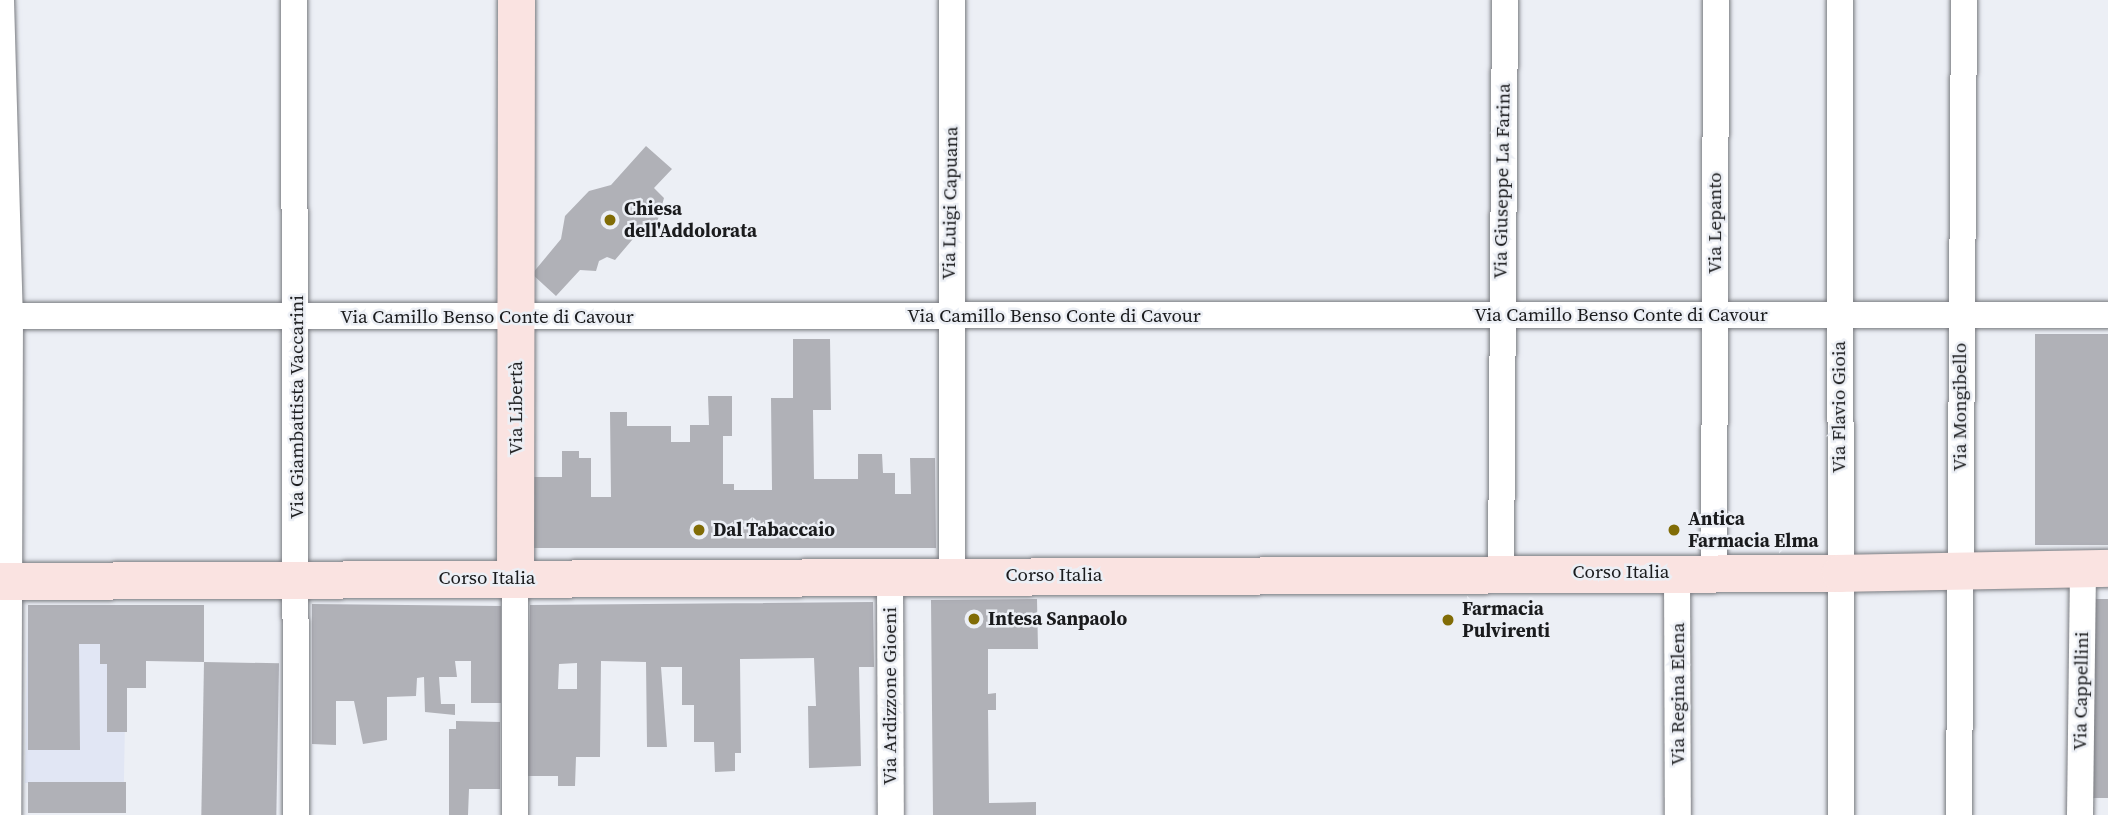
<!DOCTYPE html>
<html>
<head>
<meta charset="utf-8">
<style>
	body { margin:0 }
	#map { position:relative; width:2108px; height:815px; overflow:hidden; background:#eceff5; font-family:"Source Serif 4",serif }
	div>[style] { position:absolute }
	.built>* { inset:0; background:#e1e6f4; transform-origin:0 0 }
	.building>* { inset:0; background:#b0b1b7; transform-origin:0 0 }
	.roads { filter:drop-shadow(0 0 2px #797b80) drop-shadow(0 0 2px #797b80) }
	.street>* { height:26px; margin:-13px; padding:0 13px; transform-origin:13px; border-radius:13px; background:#fff }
	.secondary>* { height:37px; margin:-18.5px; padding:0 18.5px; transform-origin:18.5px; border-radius:18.5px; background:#fae3e1 }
	.dots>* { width:19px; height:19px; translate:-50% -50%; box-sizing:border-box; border:4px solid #eceff5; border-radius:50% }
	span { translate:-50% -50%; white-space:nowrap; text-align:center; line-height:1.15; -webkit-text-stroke:5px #eceff5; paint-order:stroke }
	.street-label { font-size:19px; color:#1a1b1d }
	.poi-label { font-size:19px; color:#1a1b1d; font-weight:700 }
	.left { translate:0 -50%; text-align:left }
</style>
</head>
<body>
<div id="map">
	<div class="built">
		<div style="left:28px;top:605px;width:99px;height:178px;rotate:1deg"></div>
	</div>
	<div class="building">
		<div style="clip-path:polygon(646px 146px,672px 169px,654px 188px,664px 198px,653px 237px,638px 233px,615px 260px,607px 257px,599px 261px,596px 271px,580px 270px,556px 296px,532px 274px,561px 239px,565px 216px,589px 191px,611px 185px)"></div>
		<div style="left:2108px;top:334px;width:211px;height:73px;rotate:90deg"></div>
		<div style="clip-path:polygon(793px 339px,830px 339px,831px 410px,813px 410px,814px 479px,858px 479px,858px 454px,882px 454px,883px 473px,895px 473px,895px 494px,911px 494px,910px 458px,935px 458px,936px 548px,528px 548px,528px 477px,562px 477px,562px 451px,579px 451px,579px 458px,591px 458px,591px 497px,611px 497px,610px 412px,627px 412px,627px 426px,671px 426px,671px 442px,690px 442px,690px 425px,709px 425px,708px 396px,732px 396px,732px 436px,723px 436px,723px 484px,734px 484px,734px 490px,772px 490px,771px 398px,793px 398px)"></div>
		<div style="clip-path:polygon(1037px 599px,1038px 649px,988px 649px,988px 694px,996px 693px,996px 710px,988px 710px,989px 803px,1036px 802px,1036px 815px,933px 815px,931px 600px)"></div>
		<div style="left:2089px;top:599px;width:19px;height:199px"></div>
		<div style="clip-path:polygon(evenodd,873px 602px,874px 667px,859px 667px,861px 766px,809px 768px,808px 706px,816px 706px,814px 658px,740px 659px,741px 753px,735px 753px,735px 771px,715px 772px,714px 742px,694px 742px,694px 705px,682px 705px,682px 667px,661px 667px,667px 747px,647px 747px,646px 662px,601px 661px,600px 757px,576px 757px,575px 786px,558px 786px,558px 776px,527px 776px,530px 605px,873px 602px,577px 663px,577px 689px,558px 689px,559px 664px,577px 663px)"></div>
		<div style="clip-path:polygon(312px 604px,501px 606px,501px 703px,471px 703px,471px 661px,455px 661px,457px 677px,439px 677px,441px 704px,455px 704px,455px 715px,425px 712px,424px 677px,417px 678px,416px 696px,387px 697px,387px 740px,363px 744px,354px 701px,336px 701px,336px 745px,312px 744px)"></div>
		<div style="clip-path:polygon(28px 605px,204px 605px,204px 662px,146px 661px,146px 688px,127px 688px,127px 732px,107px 732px,107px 664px,100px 664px,100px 644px,79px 644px,80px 750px,28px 750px)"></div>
		<div style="left:204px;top:662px;width:75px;height:153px;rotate:1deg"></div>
		<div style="clip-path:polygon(456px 721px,500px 722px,500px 789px,469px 789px,468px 815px,449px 815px,449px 729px,456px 729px)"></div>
		<div style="left:126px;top:782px;width:31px;height:98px;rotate:90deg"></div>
	</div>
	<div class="roads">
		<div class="street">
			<div style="left:1px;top:0;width:316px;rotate:88.4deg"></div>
			<div style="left:10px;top:316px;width:499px;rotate:90.2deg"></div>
			<div style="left:294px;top:0;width:815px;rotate:89.86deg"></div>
			<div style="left:1840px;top:0;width:815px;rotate:89.93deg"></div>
			<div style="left:0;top:316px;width:2108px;rotate:-0.03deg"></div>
			<div style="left:1677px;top:572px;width:243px;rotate:89.8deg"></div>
			<div style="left:1714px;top:572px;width:572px;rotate:-89.8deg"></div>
			<div style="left:1501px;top:573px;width:573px;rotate:-89.6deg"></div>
			<div style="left:952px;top:575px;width:575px;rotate:-90deg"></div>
			<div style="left:890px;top:577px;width:238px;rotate:89.8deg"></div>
			<div style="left:515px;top:578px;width:237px;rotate:90deg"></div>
			<div style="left:1959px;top:815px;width:815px;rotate:-89.65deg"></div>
			<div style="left:2080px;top:815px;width:247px;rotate:-89.3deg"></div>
		</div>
		<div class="secondary">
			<div style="left:515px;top:578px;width:578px;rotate:-89.9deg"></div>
			<div style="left:0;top:581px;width:1840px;rotate:-0.25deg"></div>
			<div style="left:1840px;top:573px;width:268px;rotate:-1.1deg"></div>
		</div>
	</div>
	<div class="dots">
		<div style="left:610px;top:220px;background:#816c06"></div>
		<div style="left:699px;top:530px;background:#816c06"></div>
		<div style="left:1674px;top:530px;background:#816c06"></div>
		<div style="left:974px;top:619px;background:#816c06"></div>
		<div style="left:1448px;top:620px;background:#816c06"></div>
	</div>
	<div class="street-label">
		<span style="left:1502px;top:181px;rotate:-89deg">Via Giuseppe La Farina</span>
		<span style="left:950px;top:203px;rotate:-89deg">Via Luigi Capuana</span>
		<span style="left:1715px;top:223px;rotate:-90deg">Via Lepanto</span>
		<span style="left:1621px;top:315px">Via Camillo Benso Conte di Cavour</span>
		<span style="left:1054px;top:316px">Via Camillo Benso Conte di Cavour</span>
		<span style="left:487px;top:317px">Via Camillo Benso Conte di Cavour</span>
		<span style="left:297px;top:407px;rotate:-90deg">Via Giambattista Vaccarini</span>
		<span style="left:1839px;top:407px;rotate:-90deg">Via Flavio Gioia</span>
		<span style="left:1960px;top:407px;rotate:-90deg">Via Mongibello</span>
		<span style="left:516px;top:408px;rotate:-90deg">Via Libertà</span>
		<span style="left:1621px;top:572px">Corso Italia</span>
		<span style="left:1054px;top:575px">Corso Italia</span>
		<span style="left:487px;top:578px">Corso Italia</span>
		<span style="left:2081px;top:691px;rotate:-89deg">Via Cappellini</span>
		<span style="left:1678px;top:694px;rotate:-90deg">Via Regina Elena</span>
		<span style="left:890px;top:696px;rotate:-90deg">Via Ardizzone Gioeni</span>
	</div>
	<div class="poi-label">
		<span class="left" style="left:624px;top:220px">Chiesa<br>dell'Addolorata</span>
		<span class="left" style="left:1688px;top:530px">Antica<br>Farmacia Elma</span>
		<span class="left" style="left:713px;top:530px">Dal Tabaccaio</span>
		<span class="left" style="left:1462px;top:620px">Farmacia<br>Pulvirenti</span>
		<span class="left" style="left:988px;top:619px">Intesa Sanpaolo</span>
	</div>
</div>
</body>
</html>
